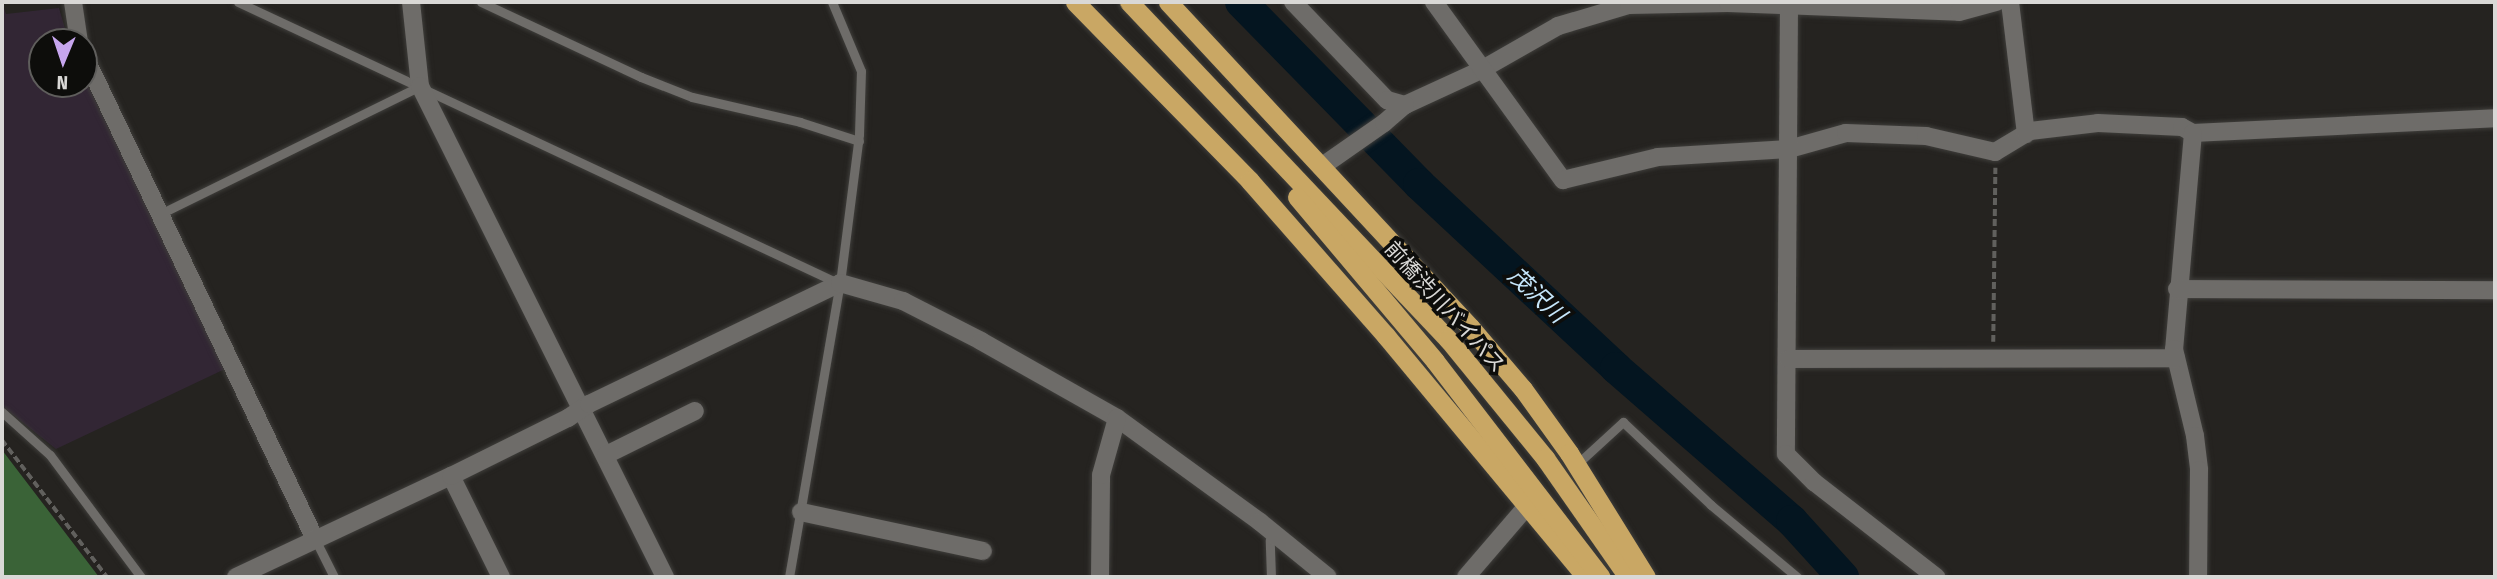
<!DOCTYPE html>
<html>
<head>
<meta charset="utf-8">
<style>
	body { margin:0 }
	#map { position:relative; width:2497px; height:579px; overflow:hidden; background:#252320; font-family:"Fira Sans Condensed","Noto Sans JP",sans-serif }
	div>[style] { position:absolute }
	.industrial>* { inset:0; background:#322634 }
	.forest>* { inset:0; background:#3a6337 }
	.river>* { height:32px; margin:-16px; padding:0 16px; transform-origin:16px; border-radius:16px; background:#041520 }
	.path>* { height:3.5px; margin-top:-1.75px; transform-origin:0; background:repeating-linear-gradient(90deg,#61605d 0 7px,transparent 0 10.5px) }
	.roads { filter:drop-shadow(0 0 2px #3f3e3b) drop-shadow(0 0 2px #3f3e3b) }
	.service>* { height:9px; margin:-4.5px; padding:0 4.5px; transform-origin:4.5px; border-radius:4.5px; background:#6e6c69 }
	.minor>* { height:18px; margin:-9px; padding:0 9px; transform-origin:9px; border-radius:9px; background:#6e6c69 }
	.trunk>* { height:19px; margin:-9.5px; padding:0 9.5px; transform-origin:9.5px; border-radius:9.5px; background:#c9a764 }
	span { translate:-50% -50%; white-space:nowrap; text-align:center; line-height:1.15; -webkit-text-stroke:7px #0d0d0b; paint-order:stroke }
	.street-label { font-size:21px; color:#d9d8d6 }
	.water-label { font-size:23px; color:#c6e7fc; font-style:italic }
	.frame { position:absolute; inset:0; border:4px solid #d9d8d6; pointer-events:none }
	.north { position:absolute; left:28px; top:28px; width:70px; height:70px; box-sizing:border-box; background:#0d0d0b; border:2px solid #5f5e5c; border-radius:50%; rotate:182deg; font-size:19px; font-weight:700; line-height:28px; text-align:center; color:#d9d8d6 }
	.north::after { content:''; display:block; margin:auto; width:24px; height:32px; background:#c7a6ef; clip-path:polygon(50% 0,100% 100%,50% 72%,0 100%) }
</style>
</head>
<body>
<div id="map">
	<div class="industrial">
		<div style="clip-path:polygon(2px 2px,6px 14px,59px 8px,69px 42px,42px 42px,42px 84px,84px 84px,84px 77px,225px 369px,56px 449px,2px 406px)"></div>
	</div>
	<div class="forest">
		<div style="clip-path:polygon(2px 449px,2px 450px,99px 577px,2px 577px)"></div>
	</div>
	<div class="river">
		<div style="left:1241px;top:2px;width:255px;rotate:45.6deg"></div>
		<div style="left:1419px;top:184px;width:270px;rotate:43deg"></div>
		<div style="left:1616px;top:368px;width:233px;rotate:41deg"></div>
		<div style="left:1792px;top:521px;width:76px;rotate:47.7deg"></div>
	</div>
	<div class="path">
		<div style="left:1993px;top:342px;width:174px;rotate:-89.3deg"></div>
		<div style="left:2px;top:440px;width:173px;rotate:52.5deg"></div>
	</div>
	<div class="roads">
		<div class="service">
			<div style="left:238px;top:2px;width:663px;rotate:25.1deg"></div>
			<div style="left:481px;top:2px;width:177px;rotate:25.1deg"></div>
			<div style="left:641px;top:77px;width:55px;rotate:21.4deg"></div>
			<div style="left:692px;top:97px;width:111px;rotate:13deg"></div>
			<div style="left:800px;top:122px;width:62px;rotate:17.9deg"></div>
			<div style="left:160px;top:214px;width:290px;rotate:-26.2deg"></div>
			<div style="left:2px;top:412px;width:64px;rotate:41.9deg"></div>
			<div style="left:50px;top:455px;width:152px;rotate:53.3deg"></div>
			<div style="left:1576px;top:465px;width:64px;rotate:-42.5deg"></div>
			<div style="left:1623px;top:422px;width:121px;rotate:43.3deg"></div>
			<div style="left:1711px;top:505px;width:112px;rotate:39.9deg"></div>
			<div style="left:315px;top:539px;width:42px;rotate:63.4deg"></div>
			<div style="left:789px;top:577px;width:298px;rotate:-80.2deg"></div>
			<div style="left:840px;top:283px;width:150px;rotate:-82.7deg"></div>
			<div style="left:859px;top:134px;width:63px;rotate:-88.2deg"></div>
			<div style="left:861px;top:71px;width:75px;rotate:-112.8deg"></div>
			<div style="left:1271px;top:577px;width:37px;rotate:-92deg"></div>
			<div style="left:1270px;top:540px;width:8px;rotate:-60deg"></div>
		</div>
		<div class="minor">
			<div style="left:73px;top:2px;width:40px;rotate:81.5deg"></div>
			<div style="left:411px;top:2px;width:84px;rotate:83.9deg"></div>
			<div style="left:420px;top:86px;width:549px;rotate:63.48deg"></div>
			<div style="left:1293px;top:2px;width:136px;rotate:46.2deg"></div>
			<div style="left:1387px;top:100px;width:19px;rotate:16deg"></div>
			<div style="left:1405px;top:105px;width:84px;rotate:-24.7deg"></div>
			<div style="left:1481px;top:70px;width:89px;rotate:-29.7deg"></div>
			<div style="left:1558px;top:26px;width:74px;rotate:-16.5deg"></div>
			<div style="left:1629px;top:5px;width:99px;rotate:-1.2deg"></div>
			<div style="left:1728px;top:3px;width:231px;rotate:2.2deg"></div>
			<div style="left:1959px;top:12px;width:39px;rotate:-15deg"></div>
			<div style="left:1434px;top:2px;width:220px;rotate:54.1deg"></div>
			<div style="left:1563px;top:180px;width:98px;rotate:-13.6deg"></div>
			<div style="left:1658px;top:157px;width:131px;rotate:-3.5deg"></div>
			<div style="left:1789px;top:149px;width:59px;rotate:-15.7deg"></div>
			<div style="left:1846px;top:133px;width:80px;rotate:2.1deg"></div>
			<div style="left:1926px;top:136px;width:71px;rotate:13.1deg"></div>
			<div style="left:1995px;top:152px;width:41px;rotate:-31deg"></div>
			<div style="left:2030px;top:131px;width:68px;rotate:-6.7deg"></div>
			<div style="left:2098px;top:123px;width:84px;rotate:2.7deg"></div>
			<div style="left:2182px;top:127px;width:13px;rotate:29deg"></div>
			<div style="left:2193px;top:133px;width:302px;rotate:-2.8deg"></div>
			<div style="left:2010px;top:2px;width:133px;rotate:83.1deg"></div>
			<div style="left:1789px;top:4px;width:450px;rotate:90.4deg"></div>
			<div style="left:1786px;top:454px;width:40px;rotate:45deg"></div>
			<div style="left:1814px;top:482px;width:155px;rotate:37.9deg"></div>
			<div style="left:84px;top:55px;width:536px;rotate:64.49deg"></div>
			<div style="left:2193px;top:133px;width:217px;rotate:95deg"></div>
			<div style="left:2174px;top:349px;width:89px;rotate:76.4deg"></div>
			<div style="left:2195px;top:436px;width:34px;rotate:83deg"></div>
			<div style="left:2199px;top:470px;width:107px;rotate:90.5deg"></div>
			<div style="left:1321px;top:167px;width:77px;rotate:-34.9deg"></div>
			<div style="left:1384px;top:123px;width:28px;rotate:-41deg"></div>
			<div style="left:2177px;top:289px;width:318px;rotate:0.2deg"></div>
			<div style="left:1788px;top:359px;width:388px;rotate:-0.1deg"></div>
			<div style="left:606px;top:455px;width:99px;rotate:-26.3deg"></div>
			<div style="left:451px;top:476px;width:113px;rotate:63.7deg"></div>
			<div style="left:801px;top:512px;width:186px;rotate:12.1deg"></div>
			<div style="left:236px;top:577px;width:238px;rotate:-25.2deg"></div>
			<div style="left:451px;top:476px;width:131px;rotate:-26.4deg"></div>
			<div style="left:568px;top:418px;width:25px;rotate:-34deg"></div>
			<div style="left:589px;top:404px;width:279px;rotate:-25.7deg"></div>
			<div style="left:840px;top:283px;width:66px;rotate:15.9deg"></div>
			<div style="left:903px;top:301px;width:88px;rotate:27.1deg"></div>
			<div style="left:981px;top:341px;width:156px;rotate:29.5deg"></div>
			<div style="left:1117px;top:418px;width:177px;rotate:36deg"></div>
			<div style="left:1260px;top:522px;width:87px;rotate:39deg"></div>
			<div style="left:1100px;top:577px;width:102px;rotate:-89.4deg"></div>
			<div style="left:1101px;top:475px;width:59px;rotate:-74.3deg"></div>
			<div style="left:1466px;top:577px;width:95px;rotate:-49.3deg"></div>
		</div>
		<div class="trunk">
			<div style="left:1075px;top:2px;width:250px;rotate:45.6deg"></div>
			<div style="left:1250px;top:181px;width:206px;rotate:48.7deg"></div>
			<div style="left:1386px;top:336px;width:313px;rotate:50.3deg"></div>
			<div style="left:1129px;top:2px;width:464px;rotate:46.6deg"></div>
			<div style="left:1448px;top:339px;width:154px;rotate:50.8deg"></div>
			<div style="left:1545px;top:458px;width:145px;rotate:55.1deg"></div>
			<div style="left:1168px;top:2px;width:444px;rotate:47.1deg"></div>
			<div style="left:1470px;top:327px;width:82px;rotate:49.5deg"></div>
			<div style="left:1523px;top:389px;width:79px;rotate:54.3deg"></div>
			<div style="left:1569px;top:453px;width:146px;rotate:58.2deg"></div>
			<div style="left:1297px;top:197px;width:214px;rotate:49.9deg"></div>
			<div style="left:1435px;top:361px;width:272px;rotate:52.5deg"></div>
		</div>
	</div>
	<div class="street-label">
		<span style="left:1445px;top:307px;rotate:48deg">前橋渋川バイパス</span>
	</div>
	<div class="water-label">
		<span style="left:1537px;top:295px;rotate:43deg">茂沢川</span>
	</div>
	<div class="frame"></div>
	<div class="north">N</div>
</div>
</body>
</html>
